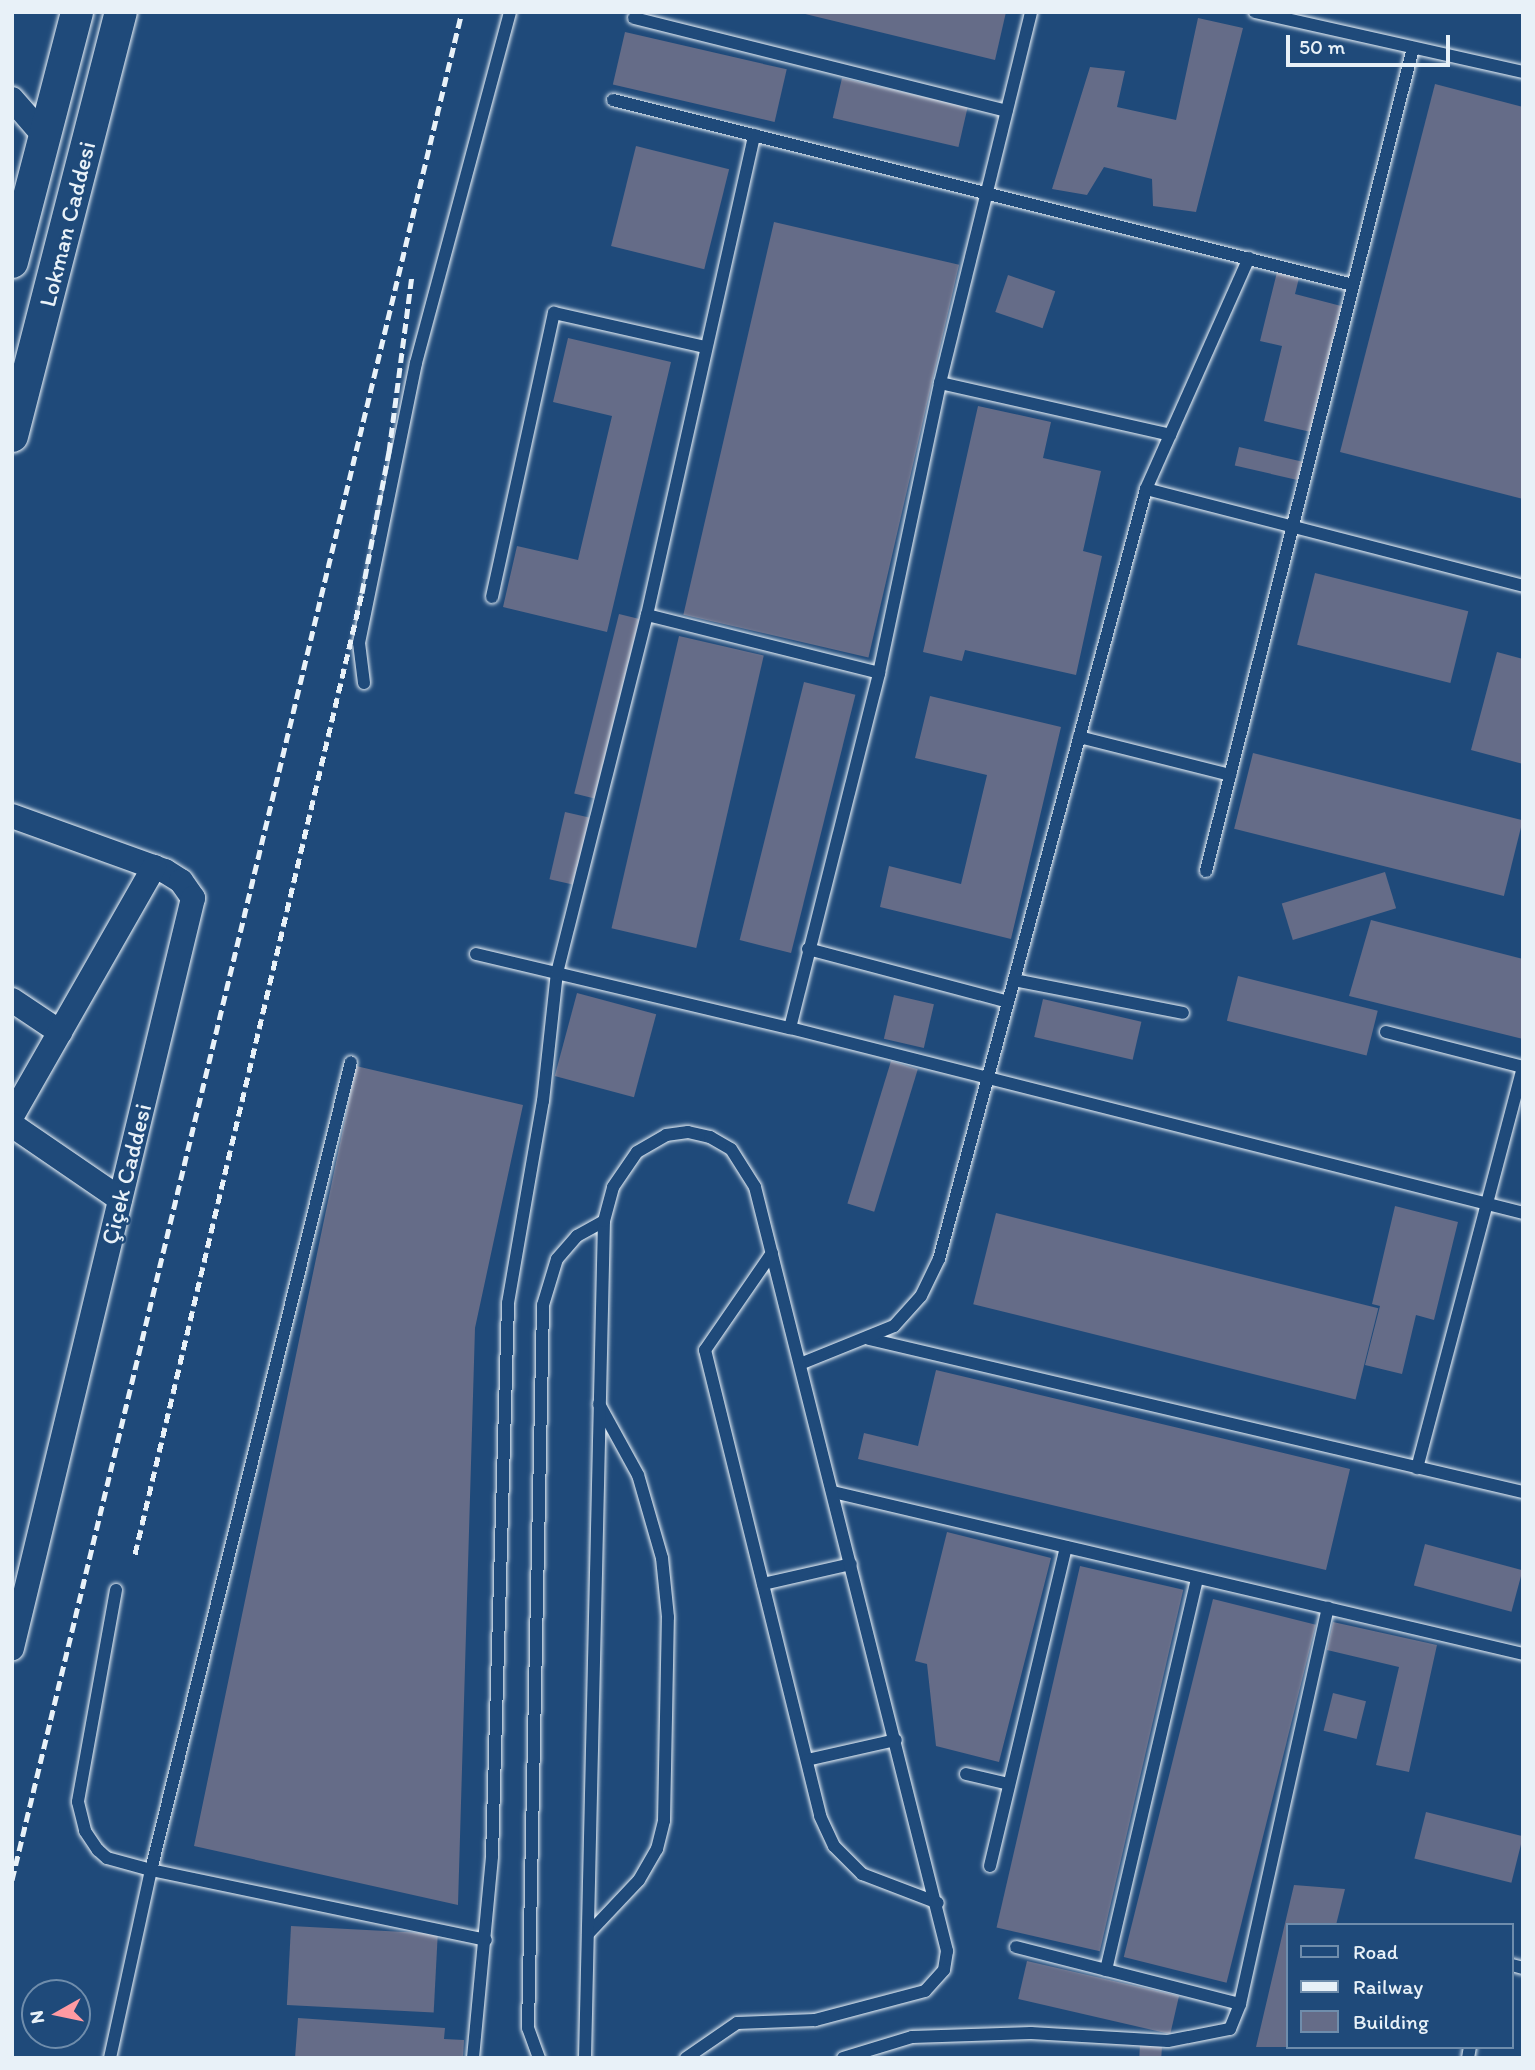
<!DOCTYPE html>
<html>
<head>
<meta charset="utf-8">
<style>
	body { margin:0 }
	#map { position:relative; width:1535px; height:2070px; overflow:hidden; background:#1f4a7a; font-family:Itim,sans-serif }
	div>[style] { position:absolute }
	.building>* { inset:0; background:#656c88; transform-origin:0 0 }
	.roads { filter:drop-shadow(0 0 2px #e8f1f8) drop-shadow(0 0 2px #e8f1f8) }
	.service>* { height:12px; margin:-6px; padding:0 6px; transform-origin:6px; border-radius:6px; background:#1f4a7a }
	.minor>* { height:24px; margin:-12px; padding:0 12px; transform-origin:12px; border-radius:12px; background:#1f4a7a }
	.tertiary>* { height:32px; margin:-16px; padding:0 16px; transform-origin:16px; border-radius:16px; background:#1f4a7a }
	.rail>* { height:5px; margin-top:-2.5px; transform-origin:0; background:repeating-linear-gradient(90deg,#e8f1f8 0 10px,transparent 0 15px) }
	span { translate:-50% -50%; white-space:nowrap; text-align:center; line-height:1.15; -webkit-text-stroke:5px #1f4a7a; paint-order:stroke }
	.street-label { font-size:24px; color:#e8f1f8 }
	.frame { position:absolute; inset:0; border:14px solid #e8f1f8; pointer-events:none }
	.legend { position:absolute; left:1286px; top:1923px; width:228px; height:126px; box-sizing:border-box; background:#1f4a7a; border:2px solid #6f8dac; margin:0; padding:9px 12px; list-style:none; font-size:21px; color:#e8f1f8 }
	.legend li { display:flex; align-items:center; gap:14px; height:35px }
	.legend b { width:35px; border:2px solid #6f8dac }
	.north { position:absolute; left:21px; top:1979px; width:70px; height:70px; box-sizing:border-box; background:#1f4a7a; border:2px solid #6f8dac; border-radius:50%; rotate:261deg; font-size:19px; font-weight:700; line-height:28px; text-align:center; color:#e8f1f8 }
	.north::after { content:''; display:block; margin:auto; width:24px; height:32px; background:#ff9aa2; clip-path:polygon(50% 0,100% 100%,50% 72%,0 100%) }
	.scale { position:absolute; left:1286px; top:35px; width:164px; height:32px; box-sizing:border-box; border:4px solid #e8f1f8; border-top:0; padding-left:9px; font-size:21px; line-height:24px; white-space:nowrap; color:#e8f1f8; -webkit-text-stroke:5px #1f4a7a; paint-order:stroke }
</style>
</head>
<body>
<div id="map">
	<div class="building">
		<div style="clip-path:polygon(797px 12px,1006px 12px,995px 60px)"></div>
		<div style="clip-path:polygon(1198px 18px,1243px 28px,1196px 212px,1153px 206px,1152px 179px,1104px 167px,1087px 195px,1052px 189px,1090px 67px,1125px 71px,1117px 107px,1176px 120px)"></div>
		<div style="left:625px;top:32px;width:166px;height:54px;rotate:13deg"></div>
		<div style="left:842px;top:78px;width:129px;height:41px;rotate:13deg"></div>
		<div style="clip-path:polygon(1435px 84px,1523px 107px,1523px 499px,1340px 452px)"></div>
		<div style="left:636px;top:146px;width:96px;height:103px;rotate:14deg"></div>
		<div style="left:774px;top:222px;width:190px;height:403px;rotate:13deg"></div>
		<div style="clip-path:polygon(1278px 268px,1300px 274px,1295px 294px,1345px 307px,1315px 433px,1264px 421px,1282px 346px,1260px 341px)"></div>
		<div style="left:1008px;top:275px;width:50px;height:39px;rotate:19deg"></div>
		<div style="clip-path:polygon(568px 338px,671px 362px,607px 632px,503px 607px,517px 546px,578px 560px,612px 416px,553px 402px)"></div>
		<div style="clip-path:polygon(978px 406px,1051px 422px,1043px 458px,1101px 471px,1083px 551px,1102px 556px,1076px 675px,965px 650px,962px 661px,923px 652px)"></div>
		<div style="left:1239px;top:447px;width:71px;height:19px;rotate:13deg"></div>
		<div style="left:1315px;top:573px;width:158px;height:74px;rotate:14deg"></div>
		<div style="left:619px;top:614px;width:21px;height:185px;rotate:14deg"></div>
		<div style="left:679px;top:636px;width:87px;height:300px;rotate:13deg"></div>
		<div style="clip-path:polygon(1497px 652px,1523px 659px,1523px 764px,1471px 750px)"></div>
		<div style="left:804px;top:682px;width:53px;height:266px;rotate:14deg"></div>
		<div style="clip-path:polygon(930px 696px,1061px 727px,1011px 939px,880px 907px,889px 866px,961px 884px,987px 775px,915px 758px)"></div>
		<div style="left:1253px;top:753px;width:278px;height:78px;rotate:14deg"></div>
		<div style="left:565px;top:812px;width:26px;height:69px;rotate:13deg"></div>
		<div style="left:1385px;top:872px;width:38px;height:108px;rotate:73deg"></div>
		<div style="clip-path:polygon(1371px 920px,1523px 959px,1523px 1039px,1349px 996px)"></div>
		<div style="left:1238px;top:976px;width:144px;height:46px;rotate:14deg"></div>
		<div style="left:577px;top:993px;width:82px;height:86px;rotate:15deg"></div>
		<div style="left:894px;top:995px;width:41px;height:45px;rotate:13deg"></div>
		<div style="left:1043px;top:999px;width:101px;height:39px;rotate:13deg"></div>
		<div style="left:891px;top:1061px;width:28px;height:149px;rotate:17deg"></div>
		<div style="clip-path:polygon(356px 1066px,523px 1105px,475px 1328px,458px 1905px,194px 1846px)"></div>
		<div style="clip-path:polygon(1395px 1206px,1458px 1222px,1434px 1320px,1416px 1315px,1402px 1374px,1365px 1365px,1380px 1306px,1372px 1304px)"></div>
		<div style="left:996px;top:1213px;width:394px;height:94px;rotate:14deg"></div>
		<div style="clip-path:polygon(936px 1370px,1350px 1469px,1326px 1570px,858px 1459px,864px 1433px,918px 1446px)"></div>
		<div style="clip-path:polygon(947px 1532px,1051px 1558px,999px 1762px,936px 1746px,927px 1664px,915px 1661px)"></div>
		<div style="left:1425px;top:1544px;width:101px;height:43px;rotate:15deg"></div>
		<div style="left:1080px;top:1566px;width:106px;height:371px;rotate:13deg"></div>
		<div style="left:1213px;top:1599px;width:106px;height:369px;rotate:14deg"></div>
		<div style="clip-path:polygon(1333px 1622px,1437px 1645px,1409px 1772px,1376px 1765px,1399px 1667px,1327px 1650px)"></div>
		<div style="left:1333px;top:1693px;width:34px;height:39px;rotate:14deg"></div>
		<div style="left:1426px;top:1812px;width:100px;height:48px;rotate:14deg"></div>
		<div style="clip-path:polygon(1294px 1885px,1345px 1889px,1336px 1925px,1288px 1925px,1288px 2047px,1256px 2047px)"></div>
		<div style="left:291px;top:1926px;width:147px;height:79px;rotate:3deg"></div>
		<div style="left:1027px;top:1961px;width:156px;height:39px;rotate:13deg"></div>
		<div style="clip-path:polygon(298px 2018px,445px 2028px,444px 2039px,464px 2040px,463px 2058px,295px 2058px)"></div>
		<div style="left:1140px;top:2044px;width:22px;height:14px;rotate:3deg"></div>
	</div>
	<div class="roads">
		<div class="service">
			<div style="left:1255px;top:12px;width:275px;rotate:12.6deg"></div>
			<div style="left:634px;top:18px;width:384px;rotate:14deg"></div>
			<div style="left:613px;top:100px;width:763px;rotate:14.04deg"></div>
			<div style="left:940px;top:383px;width:236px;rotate:12.7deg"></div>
			<div style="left:1146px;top:489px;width:389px;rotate:14.4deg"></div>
			<div style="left:492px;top:597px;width:291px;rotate:-77.7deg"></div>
			<div style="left:554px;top:313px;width:155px;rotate:12.7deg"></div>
			<div style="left:647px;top:615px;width:239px;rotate:14deg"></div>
			<div style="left:364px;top:683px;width:40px;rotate:-97.1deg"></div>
			<div style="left:359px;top:643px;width:286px;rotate:-78.5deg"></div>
			<div style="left:416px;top:363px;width:363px;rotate:-75deg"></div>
			<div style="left:1079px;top:737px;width:156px;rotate:14.1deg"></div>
			<div style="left:1206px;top:871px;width:849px;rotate:-75.88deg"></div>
			<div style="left:808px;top:949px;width:207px;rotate:14.8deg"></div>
			<div style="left:476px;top:954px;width:323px;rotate:13.3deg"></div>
			<div style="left:790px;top:1028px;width:756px;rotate:14.16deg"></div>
			<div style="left:1014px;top:980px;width:172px;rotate:11deg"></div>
			<div style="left:790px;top:1028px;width:366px;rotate:-75.9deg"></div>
			<div style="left:879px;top:673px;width:296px;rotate:-78.1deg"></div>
			<div style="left:940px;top:383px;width:382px;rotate:-76.2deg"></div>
			<div style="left:1386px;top:1032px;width:141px;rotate:14.3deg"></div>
			<div style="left:1523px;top:1067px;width:415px;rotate:104.8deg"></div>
			<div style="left:772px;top:1253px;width:118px;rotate:124.6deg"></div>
			<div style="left:705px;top:1350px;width:480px;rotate:76.1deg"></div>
			<div style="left:820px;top:1816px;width:33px;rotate:65deg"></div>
			<div style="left:834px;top:1846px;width:40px;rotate:45deg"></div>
			<div style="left:862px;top:1874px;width:81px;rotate:20.9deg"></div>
			<div style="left:869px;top:1339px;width:672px;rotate:13.17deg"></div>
			<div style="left:800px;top:1364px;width:101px;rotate:-22deg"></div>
			<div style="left:894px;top:1326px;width:40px;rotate:-48deg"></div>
			<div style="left:921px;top:1296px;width:41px;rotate:-64.1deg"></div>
			<div style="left:939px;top:1259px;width:797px;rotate:-74.95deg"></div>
			<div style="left:1146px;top:489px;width:253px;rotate:-66deg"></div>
			<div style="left:833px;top:1492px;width:709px;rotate:13.21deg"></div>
			<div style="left:763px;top:1584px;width:90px;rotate:-12.8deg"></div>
			<div style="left:116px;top:1590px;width:215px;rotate:100.2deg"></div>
			<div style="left:78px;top:1802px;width:30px;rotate:76deg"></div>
			<div style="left:85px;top:1831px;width:23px;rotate:56deg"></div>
			<div style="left:98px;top:1850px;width:12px;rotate:42deg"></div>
			<div style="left:107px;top:1858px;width:46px;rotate:15.3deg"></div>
			<div style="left:151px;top:1870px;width:342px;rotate:11.8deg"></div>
			<div style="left:807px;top:1760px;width:91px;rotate:-12.7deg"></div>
			<div style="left:966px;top:1774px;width:44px;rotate:13.1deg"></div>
			<div style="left:990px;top:1866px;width:328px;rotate:-76.6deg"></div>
			<div style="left:588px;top:1934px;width:74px;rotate:-46.6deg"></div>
			<div style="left:639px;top:1880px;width:36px;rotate:-60deg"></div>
			<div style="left:657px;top:1849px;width:29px;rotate:-76deg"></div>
			<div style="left:664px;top:1821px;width:204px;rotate:-88.9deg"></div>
			<div style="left:668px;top:1617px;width:59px;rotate:-95.8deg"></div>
			<div style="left:662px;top:1558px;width:86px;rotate:-106.1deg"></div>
			<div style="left:638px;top:1475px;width:81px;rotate:-118.8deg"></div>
			<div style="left:1016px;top:1947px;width:231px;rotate:14.3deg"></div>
			<div style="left:1512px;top:1965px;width:11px;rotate:15deg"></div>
			<div style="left:1106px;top:1970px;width:402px;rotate:-76.9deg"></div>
			<div style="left:110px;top:2058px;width:192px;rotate:-77.7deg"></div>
			<div style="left:151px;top:1870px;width:832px;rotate:-76.1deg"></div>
			<div style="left:473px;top:2058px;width:203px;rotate:-84.6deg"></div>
			<div style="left:492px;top:1856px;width:553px;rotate:-88.34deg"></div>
			<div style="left:508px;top:1303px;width:205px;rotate:-80.2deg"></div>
			<div style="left:543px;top:1101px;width:129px;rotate:-83.8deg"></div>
			<div style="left:557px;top:973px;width:369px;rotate:-75.9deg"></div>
			<div style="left:647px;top:615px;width:492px;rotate:-77.4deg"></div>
			<div style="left:539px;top:2058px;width:32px;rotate:-110deg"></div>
			<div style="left:528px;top:2028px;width:723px;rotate:-88.81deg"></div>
			<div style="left:543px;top:1305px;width:48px;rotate:-73.1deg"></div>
			<div style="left:557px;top:1259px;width:30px;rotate:-49deg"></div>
			<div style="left:577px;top:1236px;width:31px;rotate:-29deg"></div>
			<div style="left:585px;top:2058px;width:837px;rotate:-88.7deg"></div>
			<div style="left:604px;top:1221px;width:35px;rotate:-75deg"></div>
			<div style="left:613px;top:1187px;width:42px;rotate:-55.6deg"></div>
			<div style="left:637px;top:1152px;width:34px;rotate:-30deg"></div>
			<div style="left:666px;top:1135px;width:22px;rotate:-8deg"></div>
			<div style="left:688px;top:1132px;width:23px;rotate:13deg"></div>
			<div style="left:710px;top:1137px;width:24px;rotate:30deg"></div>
			<div style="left:731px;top:1149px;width:45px;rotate:57.7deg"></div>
			<div style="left:755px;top:1187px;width:788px;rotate:75.89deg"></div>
			<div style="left:947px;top:1951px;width:19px;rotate:99deg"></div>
			<div style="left:944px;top:1970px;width:28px;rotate:132deg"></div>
			<div style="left:925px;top:1991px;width:114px;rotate:165.2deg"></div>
			<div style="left:815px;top:2020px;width:78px;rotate:177.8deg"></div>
			<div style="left:737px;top:2023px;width:62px;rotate:145.5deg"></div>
			<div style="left:843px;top:2058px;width:72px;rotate:-16.9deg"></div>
			<div style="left:912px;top:2037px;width:119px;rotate:-1.9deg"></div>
			<div style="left:1031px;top:2033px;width:137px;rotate:3.3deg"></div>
			<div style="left:1168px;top:2041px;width:63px;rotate:-11deg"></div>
			<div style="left:1230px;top:2029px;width:27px;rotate:-68deg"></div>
			<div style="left:1240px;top:2004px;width:406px;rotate:-77.5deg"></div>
			<div style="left:1468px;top:2058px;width:11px;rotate:-80deg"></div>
		</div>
		<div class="minor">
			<div style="left:12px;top:99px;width:50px;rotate:49deg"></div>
			<div style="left:12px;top:816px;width:163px;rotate:19.8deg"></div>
			<div style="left:165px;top:871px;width:19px;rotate:32deg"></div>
			<div style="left:181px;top:881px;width:21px;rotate:55deg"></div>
			<div style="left:193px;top:898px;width:772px;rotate:103.57deg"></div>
			<div style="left:12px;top:1000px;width:58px;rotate:33.7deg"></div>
			<div style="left:12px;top:1116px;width:287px;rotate:-60.3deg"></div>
			<div style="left:12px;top:1125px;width:131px;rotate:34.4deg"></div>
		</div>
		<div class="tertiary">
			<div style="left:12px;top:262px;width:258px;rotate:-75.4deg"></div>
			<div style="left:12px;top:436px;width:438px;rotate:-75.6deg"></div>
		</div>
	</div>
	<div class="rail">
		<div style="left:135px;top:1554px;width:987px;rotate:-76.71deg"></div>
		<div style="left:362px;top:593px;width:144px;rotate:-79.2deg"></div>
		<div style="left:389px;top:452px;width:178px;rotate:-82.6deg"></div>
		<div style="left:12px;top:1880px;width:1921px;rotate:-76.46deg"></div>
	</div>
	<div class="street-label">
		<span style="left:67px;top:224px;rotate:-76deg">Lokman Caddesi</span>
		<span style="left:126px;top:1174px;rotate:-76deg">Çiçek Caddesi</span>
	</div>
	<div class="frame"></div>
	<ul class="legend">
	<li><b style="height:9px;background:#1f4a7a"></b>Road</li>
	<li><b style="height:9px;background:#e8f1f8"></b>Railway</li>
	<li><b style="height:19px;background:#656c88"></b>Building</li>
	</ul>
	<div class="north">N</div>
	<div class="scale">50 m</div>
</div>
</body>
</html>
